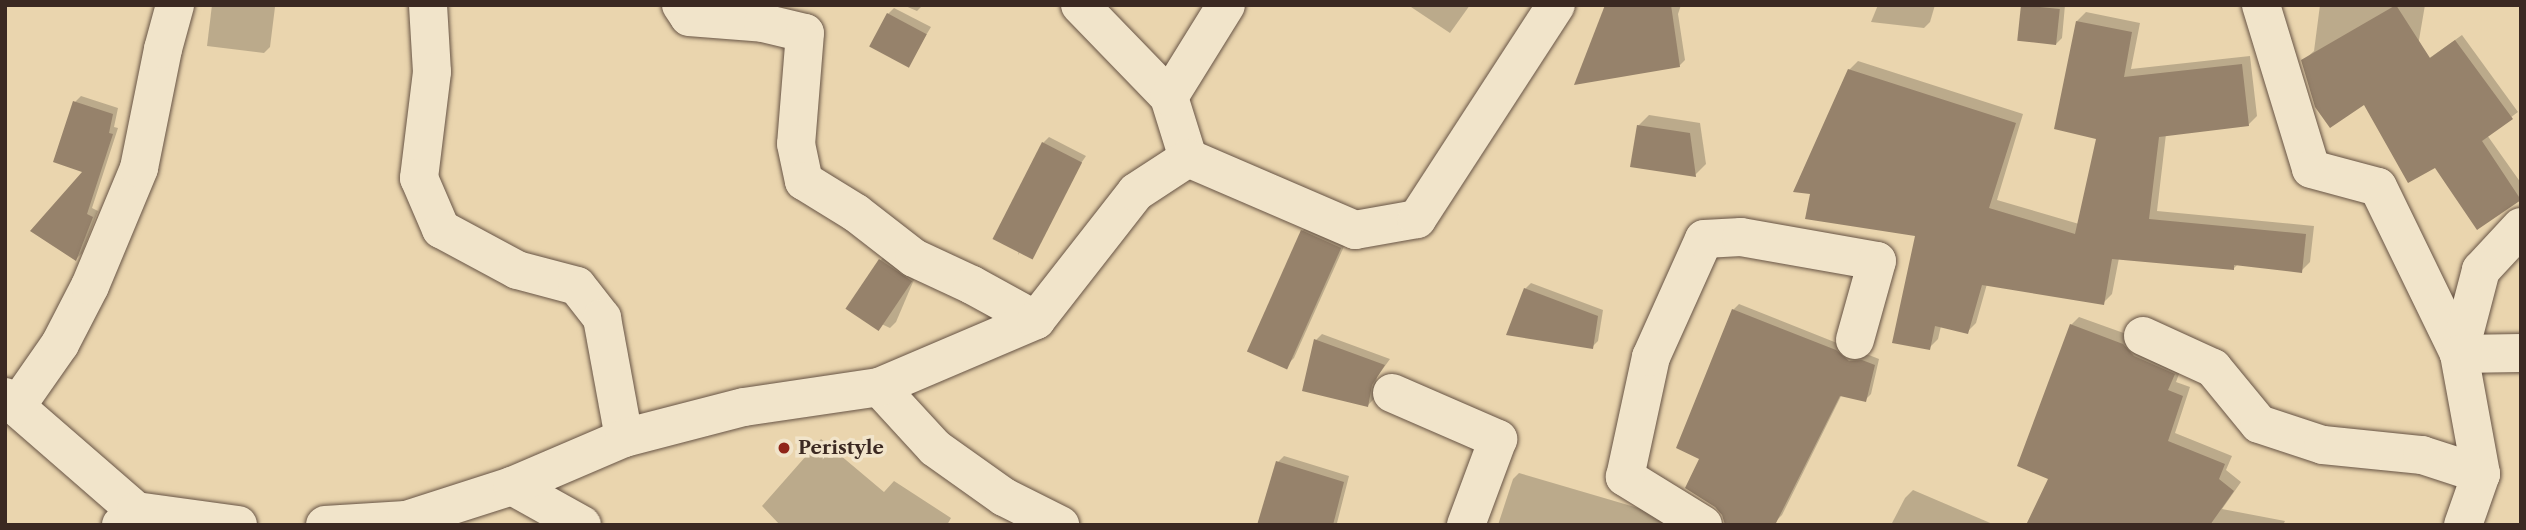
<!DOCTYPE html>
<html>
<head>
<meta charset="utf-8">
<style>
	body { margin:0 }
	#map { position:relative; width:2526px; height:530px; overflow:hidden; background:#ead5ae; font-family:"Libre Caslon Text",serif }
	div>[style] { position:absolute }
	.shadow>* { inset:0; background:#0003 }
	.building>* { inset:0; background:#96826b; transform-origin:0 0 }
	.roads { filter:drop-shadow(0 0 2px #675445) drop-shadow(0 0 2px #675445) }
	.minor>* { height:38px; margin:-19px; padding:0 19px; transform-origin:19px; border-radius:19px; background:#f1e4ca }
	.dots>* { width:19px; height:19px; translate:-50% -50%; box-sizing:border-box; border:4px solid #f1e4ca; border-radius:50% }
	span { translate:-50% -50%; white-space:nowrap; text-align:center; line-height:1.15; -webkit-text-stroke:7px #f1e4ca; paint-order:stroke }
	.poi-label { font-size:19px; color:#3b2922; font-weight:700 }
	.left { translate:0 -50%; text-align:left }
	.frame { position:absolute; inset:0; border:7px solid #3b2922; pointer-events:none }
</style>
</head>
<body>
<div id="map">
	<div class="shadow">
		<div style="clip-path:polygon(212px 5px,275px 7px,270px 47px,264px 53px,207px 46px)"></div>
		<div style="clip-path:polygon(903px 5px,923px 5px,917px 11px)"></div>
		<div style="clip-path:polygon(1408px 5px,1470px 5px,1450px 33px)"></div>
		<div style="clip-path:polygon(1614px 5px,1681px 5px,1678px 14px,1685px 60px,1679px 66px)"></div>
		<div style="clip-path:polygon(1878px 5px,1935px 5px,1930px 22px,1924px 28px,1871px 22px)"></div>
		<div style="clip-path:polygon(2022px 5px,2065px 5px,2062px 38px,2056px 44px)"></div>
		<div style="clip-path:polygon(2320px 5px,2425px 5px,2414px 69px,2462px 35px,2518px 112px,2487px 135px,2521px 183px,2521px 197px,2477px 228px,2436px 166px,2365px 103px,2303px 61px,2314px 51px)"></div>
		<div style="clip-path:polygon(894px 8px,931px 27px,908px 65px,888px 14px)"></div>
		<div style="clip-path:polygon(2086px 12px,2140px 23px,2131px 69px,2250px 56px,2257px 116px,2248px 125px,2166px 134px,2157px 211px,2314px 226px,2310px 262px,2301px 271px,2238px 264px,2233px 269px,2119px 258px,2112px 294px,2103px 303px,1987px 284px,1976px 323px,1967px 332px,1941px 326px,1938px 339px,1929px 348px,1917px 235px,1849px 70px,1858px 61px,2023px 114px,1997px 200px,2079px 224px,2098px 138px,2077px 21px)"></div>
		<div style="clip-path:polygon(81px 96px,118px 108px,114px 127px,118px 128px,92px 208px,98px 211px,82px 253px,76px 259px,85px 171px,75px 102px)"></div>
		<div style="clip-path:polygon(1649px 115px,1700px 123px,1706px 164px,1695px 175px,1638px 126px)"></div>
		<div style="clip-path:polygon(1049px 137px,1086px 156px,1018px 255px,1043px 143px)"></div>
		<div style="clip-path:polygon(1308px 226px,1346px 242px,1294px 358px,1288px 364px,1302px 231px)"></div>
		<div style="clip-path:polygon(886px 254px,916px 275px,896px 322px,890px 328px,858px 313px,881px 260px)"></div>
		<div style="clip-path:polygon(1531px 283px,1603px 310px,1598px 341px,1592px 347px,1525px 289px)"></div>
		<div style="clip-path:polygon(1739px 304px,1842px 345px,1855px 356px,1869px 355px,1879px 359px,1871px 394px,1865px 400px,1842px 394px,1782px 515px,1776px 521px,1701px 459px,1733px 310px)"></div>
		<div style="clip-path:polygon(2079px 317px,2132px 336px,2182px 366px,2176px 382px,2190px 387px,2175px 433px,2232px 456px,2226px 470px,2241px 482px,2222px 509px,2285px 521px,2283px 525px,2028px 525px,2050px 478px,2071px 325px)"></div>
		<div style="clip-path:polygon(1322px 334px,1390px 359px,1377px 377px,1374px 399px,1368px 405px,1316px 340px)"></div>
		<div style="clip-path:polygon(821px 439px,884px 492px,894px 481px,951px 518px,947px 525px,780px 525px,762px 506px)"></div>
		<div style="clip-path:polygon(1284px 456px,1349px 476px,1337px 523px,1346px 525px,1259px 525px,1278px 462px)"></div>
		<div style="clip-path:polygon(1519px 473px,1645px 510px,1664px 518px,1662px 525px,1498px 525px,1513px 479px)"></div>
		<div style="clip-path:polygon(1913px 490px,1995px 525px,1891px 525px,1905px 498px)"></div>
	</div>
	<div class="building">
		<div style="clip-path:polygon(1605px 5px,1671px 5px,1680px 67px,1574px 85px)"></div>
		<div style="left:2021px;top:5px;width:39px;height:36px;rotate:6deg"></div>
		<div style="clip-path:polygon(2396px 5px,2430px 58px,2455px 40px,2513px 119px,2482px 141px,2521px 200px,2477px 230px,2435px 168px,2408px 183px,2364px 105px,2330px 128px,2315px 107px,2301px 60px)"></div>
		<div style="left:887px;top:13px;width:45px;height:38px;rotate:28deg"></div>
		<div style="clip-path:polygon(2076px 21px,2132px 32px,2124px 77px,2242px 64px,2249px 126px,2159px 137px,2149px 219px,2306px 234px,2302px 273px,2234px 265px,2234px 270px,2112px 259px,2104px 305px,1982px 285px,1968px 334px,1935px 326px,1930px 350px,1892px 343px,1915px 236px,1805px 219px,1810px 194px,1793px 192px,1848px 69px,2016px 123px,1989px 208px,2075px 234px,2096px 139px,2054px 129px)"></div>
		<div style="clip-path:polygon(73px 101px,113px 114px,109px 133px,113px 134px,87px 214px,93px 217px,76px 261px,30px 231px,82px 172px,53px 162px)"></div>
		<div style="clip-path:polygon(1637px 125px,1690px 133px,1696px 177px,1630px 167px)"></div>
		<div style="left:1042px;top:142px;width:45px;height:109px;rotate:27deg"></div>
		<div style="left:1301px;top:230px;width:44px;height:133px;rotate:24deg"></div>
		<div style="left:879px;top:259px;width:40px;height:60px;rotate:34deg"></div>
		<div style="clip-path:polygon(1524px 288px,1598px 316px,1593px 349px,1506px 335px)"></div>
		<div style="clip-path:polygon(1732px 309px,1836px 350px,1849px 361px,1862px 360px,1875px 365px,1866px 402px,1840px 396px,1775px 525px,1725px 525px,1722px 515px,1715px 507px,1685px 488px,1699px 459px,1676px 448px)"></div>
		<div style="clip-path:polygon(2070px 324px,2123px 344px,2134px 356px,2175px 374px,2168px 390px,2183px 396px,2168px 441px,2225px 464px,2219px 479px,2234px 491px,2210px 525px,2026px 525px,2048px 479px,2017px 466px)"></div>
		<div style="clip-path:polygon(1314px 339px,1385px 365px,1372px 385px,1368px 407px,1302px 391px)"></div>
		<div style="clip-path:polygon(1276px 461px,1344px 482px,1333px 525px,1257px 525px)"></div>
	</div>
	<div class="roads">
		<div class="minor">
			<div style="left:428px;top:5px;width:67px;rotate:86.6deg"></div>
			<div style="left:432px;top:72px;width:107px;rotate:97deg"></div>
			<div style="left:419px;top:178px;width:56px;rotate:66.7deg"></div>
			<div style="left:441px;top:229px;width:86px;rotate:28.3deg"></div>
			<div style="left:517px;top:270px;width:62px;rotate:14.9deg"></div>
			<div style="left:577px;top:286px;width:41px;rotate:52deg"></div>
			<div style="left:602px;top:318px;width:122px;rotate:79.6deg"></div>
			<div style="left:681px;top:5px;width:14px;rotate:56deg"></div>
			<div style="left:689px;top:17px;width:74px;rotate:4.6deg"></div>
			<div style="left:763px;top:23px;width:43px;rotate:13.4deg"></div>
			<div style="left:805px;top:33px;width:111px;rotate:94.6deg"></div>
			<div style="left:796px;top:144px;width:38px;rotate:78deg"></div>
			<div style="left:804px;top:181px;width:61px;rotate:31.6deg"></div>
			<div style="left:856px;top:213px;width:73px;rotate:37.8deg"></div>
			<div style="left:914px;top:258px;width:64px;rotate:25deg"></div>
			<div style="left:972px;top:285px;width:73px;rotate:28.7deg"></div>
			<div style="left:1080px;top:5px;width:128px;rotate:45.9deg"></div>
			<div style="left:2261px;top:5px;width:171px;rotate:73deg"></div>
			<div style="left:2311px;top:169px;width:69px;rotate:15deg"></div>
			<div style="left:2378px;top:187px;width:186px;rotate:64.1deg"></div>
			<div style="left:2459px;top:354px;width:122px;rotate:79.6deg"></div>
			<div style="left:2481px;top:474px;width:54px;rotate:109.4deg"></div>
			<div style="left:1188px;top:158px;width:64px;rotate:-107.3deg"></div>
			<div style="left:1169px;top:97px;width:108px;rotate:-58.2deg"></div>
			<div style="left:2521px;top:227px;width:59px;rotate:132.9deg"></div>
			<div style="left:2481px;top:270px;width:87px;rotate:104.7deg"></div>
			<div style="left:2459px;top:354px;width:62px;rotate:-0.9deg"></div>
			<div style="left:2143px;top:336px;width:77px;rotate:24.6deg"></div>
			<div style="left:2213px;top:368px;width:72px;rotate:50.6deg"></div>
			<div style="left:2259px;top:424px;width:67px;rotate:18.2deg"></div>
			<div style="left:2323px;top:445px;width:100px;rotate:5.8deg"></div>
			<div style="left:2422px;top:455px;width:62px;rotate:17.9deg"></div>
			<div style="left:879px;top:387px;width:83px;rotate:47.4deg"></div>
			<div style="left:935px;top:448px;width:85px;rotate:35.4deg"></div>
			<div style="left:1004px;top:497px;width:63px;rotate:26.6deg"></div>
			<div style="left:1392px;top:393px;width:116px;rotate:23.5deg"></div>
			<div style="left:1498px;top:439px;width:92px;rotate:110.4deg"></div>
			<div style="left:5px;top:397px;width:174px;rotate:41deg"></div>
			<div style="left:16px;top:407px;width:77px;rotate:-55.1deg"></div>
			<div style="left:60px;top:344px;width:65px;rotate:-62.7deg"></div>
			<div style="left:90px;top:286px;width:128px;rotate:-67.4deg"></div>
			<div style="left:139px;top:168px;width:121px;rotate:-78.6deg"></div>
			<div style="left:163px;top:49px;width:46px;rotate:-74.7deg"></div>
			<div style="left:512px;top:486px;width:80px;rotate:29.1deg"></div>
			<div style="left:121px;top:525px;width:21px;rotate:-43deg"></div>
			<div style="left:136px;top:511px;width:103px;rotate:7.8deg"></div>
			<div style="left:325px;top:525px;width:81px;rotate:-3.5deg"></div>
			<div style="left:406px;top:520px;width:111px;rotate:-17.8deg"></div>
			<div style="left:512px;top:486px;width:122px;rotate:-23.2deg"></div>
			<div style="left:624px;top:438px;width:124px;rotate:-14.5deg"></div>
			<div style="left:744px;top:407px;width:136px;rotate:-8.4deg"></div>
			<div style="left:879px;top:387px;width:171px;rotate:-23.1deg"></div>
			<div style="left:1036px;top:320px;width:162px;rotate:-52deg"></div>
			<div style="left:1136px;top:192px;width:62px;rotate:-33.2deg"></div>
			<div style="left:1188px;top:158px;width:182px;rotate:23.3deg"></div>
			<div style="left:1355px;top:230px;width:63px;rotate:-10.1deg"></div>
			<div style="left:1417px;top:219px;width:255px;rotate:-57deg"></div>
			<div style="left:1703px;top:525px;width:92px;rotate:-148.4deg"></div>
			<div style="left:1625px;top:477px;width:123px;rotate:-77.8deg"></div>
			<div style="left:1651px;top:357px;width:129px;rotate:-65.8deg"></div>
			<div style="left:1704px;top:239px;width:37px;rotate:-3deg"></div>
			<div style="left:1741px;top:237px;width:138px;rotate:10deg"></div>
			<div style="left:1877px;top:261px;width:82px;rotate:105.6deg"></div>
		</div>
	</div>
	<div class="dots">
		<div style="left:784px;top:448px;background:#8f2418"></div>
	</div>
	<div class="poi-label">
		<span class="left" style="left:798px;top:448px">Peristyle</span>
	</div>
	<div class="frame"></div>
</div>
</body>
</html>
